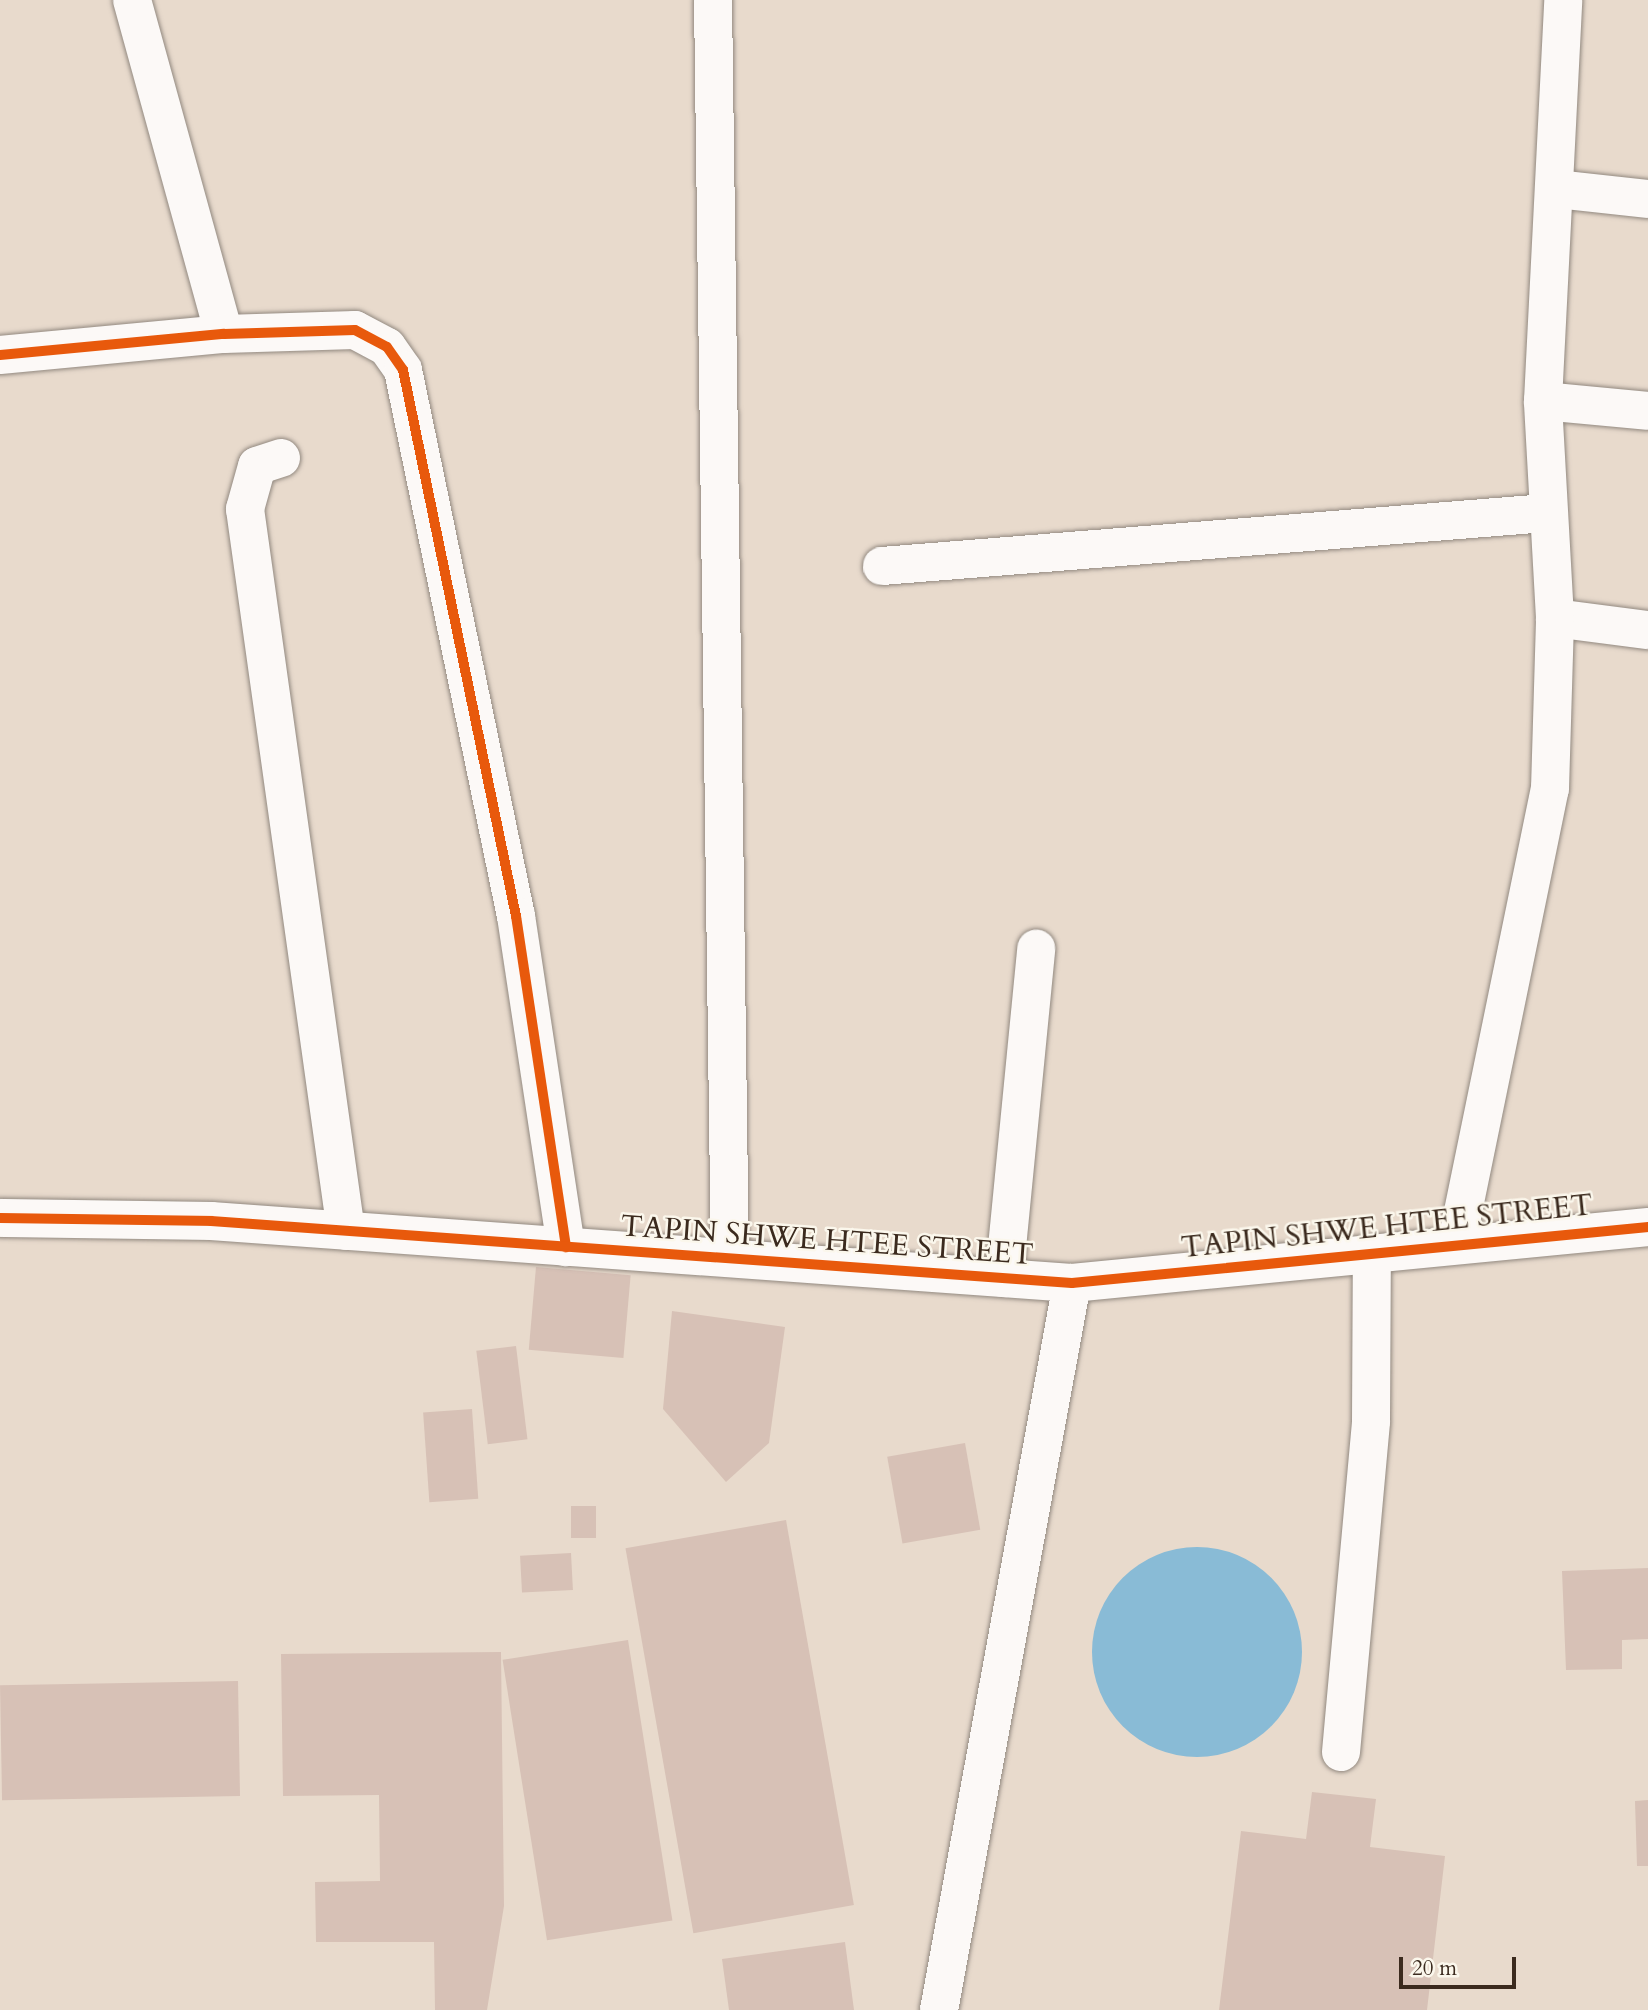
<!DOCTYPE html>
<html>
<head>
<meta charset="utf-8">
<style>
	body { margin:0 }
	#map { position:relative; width:1648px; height:2010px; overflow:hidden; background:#e8dacc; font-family:Cardo,serif }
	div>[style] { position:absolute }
	.water>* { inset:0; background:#89bbd6 }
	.round { border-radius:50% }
	.building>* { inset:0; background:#d7c1b6; transform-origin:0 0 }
	.roads { filter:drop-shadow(0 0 2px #928980) drop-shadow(0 0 2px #928980) }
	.minor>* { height:38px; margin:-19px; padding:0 19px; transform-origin:19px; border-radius:19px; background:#fcf9f7 }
	.cycleway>* { height:10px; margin:-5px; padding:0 5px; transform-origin:5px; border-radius:5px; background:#e8590c }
	span { translate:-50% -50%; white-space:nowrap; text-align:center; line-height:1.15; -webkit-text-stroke:5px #fbf7ec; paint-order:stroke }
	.street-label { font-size:30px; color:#3b2a1e }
	.scale { position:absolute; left:1399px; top:1957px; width:117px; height:32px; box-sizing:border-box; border:4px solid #3b2a1e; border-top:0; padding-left:9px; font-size:21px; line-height:24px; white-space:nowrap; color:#3b2a1e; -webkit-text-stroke:5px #fbf7ec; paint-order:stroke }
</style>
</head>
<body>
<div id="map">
	<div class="water">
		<div class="round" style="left:1092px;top:1547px;width:210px;height:210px"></div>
	</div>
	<div class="building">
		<div style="left:536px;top:1267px;width:95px;height:83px;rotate:5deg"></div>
		<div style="clip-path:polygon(672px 1311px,785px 1327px,769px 1443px,726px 1482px,663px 1409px)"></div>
		<div style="left:516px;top:1346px;width:94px;height:40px;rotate:83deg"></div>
		<div style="left:472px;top:1409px;width:90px;height:49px;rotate:86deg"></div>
		<div style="left:965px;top:1443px;width:88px;height:79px;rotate:80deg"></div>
		<div style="left:571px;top:1506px;width:25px;height:32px"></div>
		<div style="left:786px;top:1520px;width:391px;height:163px;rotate:80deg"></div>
		<div style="left:571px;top:1553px;width:37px;height:51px;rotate:87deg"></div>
		<div style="clip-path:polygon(1648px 1568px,1648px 1639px,1622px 1640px,1622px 1669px,1566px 1670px,1562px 1571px)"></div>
		<div style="left:628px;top:1640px;width:284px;height:127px;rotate:81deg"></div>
		<div style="clip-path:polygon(501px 1652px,504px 1906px,487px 2010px,435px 2010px,434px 1942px,316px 1942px,315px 1882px,380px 1881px,379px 1795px,283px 1796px,281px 1654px)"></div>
		<div style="left:238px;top:1681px;width:115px;height:238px;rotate:89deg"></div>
		<div style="clip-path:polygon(1312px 1792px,1376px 1799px,1370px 1847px,1445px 1856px,1427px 2010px,1219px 2010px,1241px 1831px,1306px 1839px)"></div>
		<div style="clip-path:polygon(1648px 1800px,1648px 1866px,1637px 1866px,1635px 1801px)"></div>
		<div style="clip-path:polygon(845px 1942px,854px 2010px,729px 2010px,722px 1959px)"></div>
	</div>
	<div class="roads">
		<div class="minor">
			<div style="left:132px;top:0;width:346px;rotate:74.6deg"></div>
			<div style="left:713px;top:0;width:1258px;rotate:89.23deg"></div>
			<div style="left:1556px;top:189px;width:93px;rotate:6.2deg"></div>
			<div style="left:0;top:355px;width:225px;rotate:-5.4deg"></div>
			<div style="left:224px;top:334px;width:131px;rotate:-1.7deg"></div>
			<div style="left:355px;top:330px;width:36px;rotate:28deg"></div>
			<div style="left:387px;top:347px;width:28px;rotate:55deg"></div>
			<div style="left:403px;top:370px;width:558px;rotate:78.31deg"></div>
			<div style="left:516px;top:916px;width:335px;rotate:81.4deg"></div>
			<div style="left:1543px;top:401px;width:105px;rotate:5.4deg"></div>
			<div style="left:281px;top:458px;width:25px;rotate:162deg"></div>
			<div style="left:257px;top:466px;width:45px;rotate:105.6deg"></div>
			<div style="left:245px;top:509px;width:729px;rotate:82.04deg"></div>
			<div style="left:882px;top:566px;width:667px;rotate:-4.56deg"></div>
			<div style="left:1555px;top:618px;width:94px;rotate:7.4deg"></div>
			<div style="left:0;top:1218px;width:211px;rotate:0.8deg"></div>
			<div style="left:211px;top:1221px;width:863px;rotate:4.12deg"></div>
			<div style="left:1072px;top:1283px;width:579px;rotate:-5.55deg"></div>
			<div style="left:1457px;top:1241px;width:461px;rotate:-78.4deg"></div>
			<div style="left:1550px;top:789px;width:171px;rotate:-88.3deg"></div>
			<div style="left:1555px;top:618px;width:217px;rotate:-93.2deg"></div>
			<div style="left:1543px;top:401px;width:401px;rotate:-87.1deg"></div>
			<div style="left:1004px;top:1278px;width:331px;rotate:-84.4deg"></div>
			<div style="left:1341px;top:1752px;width:332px;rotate:-84.8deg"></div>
			<div style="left:1371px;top:1421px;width:166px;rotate:-89.7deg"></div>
			<div style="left:939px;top:2010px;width:739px;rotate:-79.63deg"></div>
		</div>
	</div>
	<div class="cycleway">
		<div style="left:0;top:355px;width:225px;rotate:-5.4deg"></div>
		<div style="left:224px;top:334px;width:131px;rotate:-1.7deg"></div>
		<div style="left:355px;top:330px;width:36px;rotate:28deg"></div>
		<div style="left:387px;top:347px;width:28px;rotate:55deg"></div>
		<div style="left:403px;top:370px;width:558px;rotate:78.31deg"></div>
		<div style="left:516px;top:916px;width:335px;rotate:81.4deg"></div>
		<div style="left:0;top:1218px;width:211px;rotate:0.8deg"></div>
		<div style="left:211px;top:1221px;width:863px;rotate:4.12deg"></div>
		<div style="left:1072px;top:1283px;width:579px;rotate:-5.55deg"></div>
	</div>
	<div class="street-label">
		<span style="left:1387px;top:1227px;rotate:-6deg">TAPIN SHWE HTEE STREET</span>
		<span style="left:827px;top:1241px;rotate:4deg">TAPIN SHWE HTEE STREET</span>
	</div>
	<div class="scale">20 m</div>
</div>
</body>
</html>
